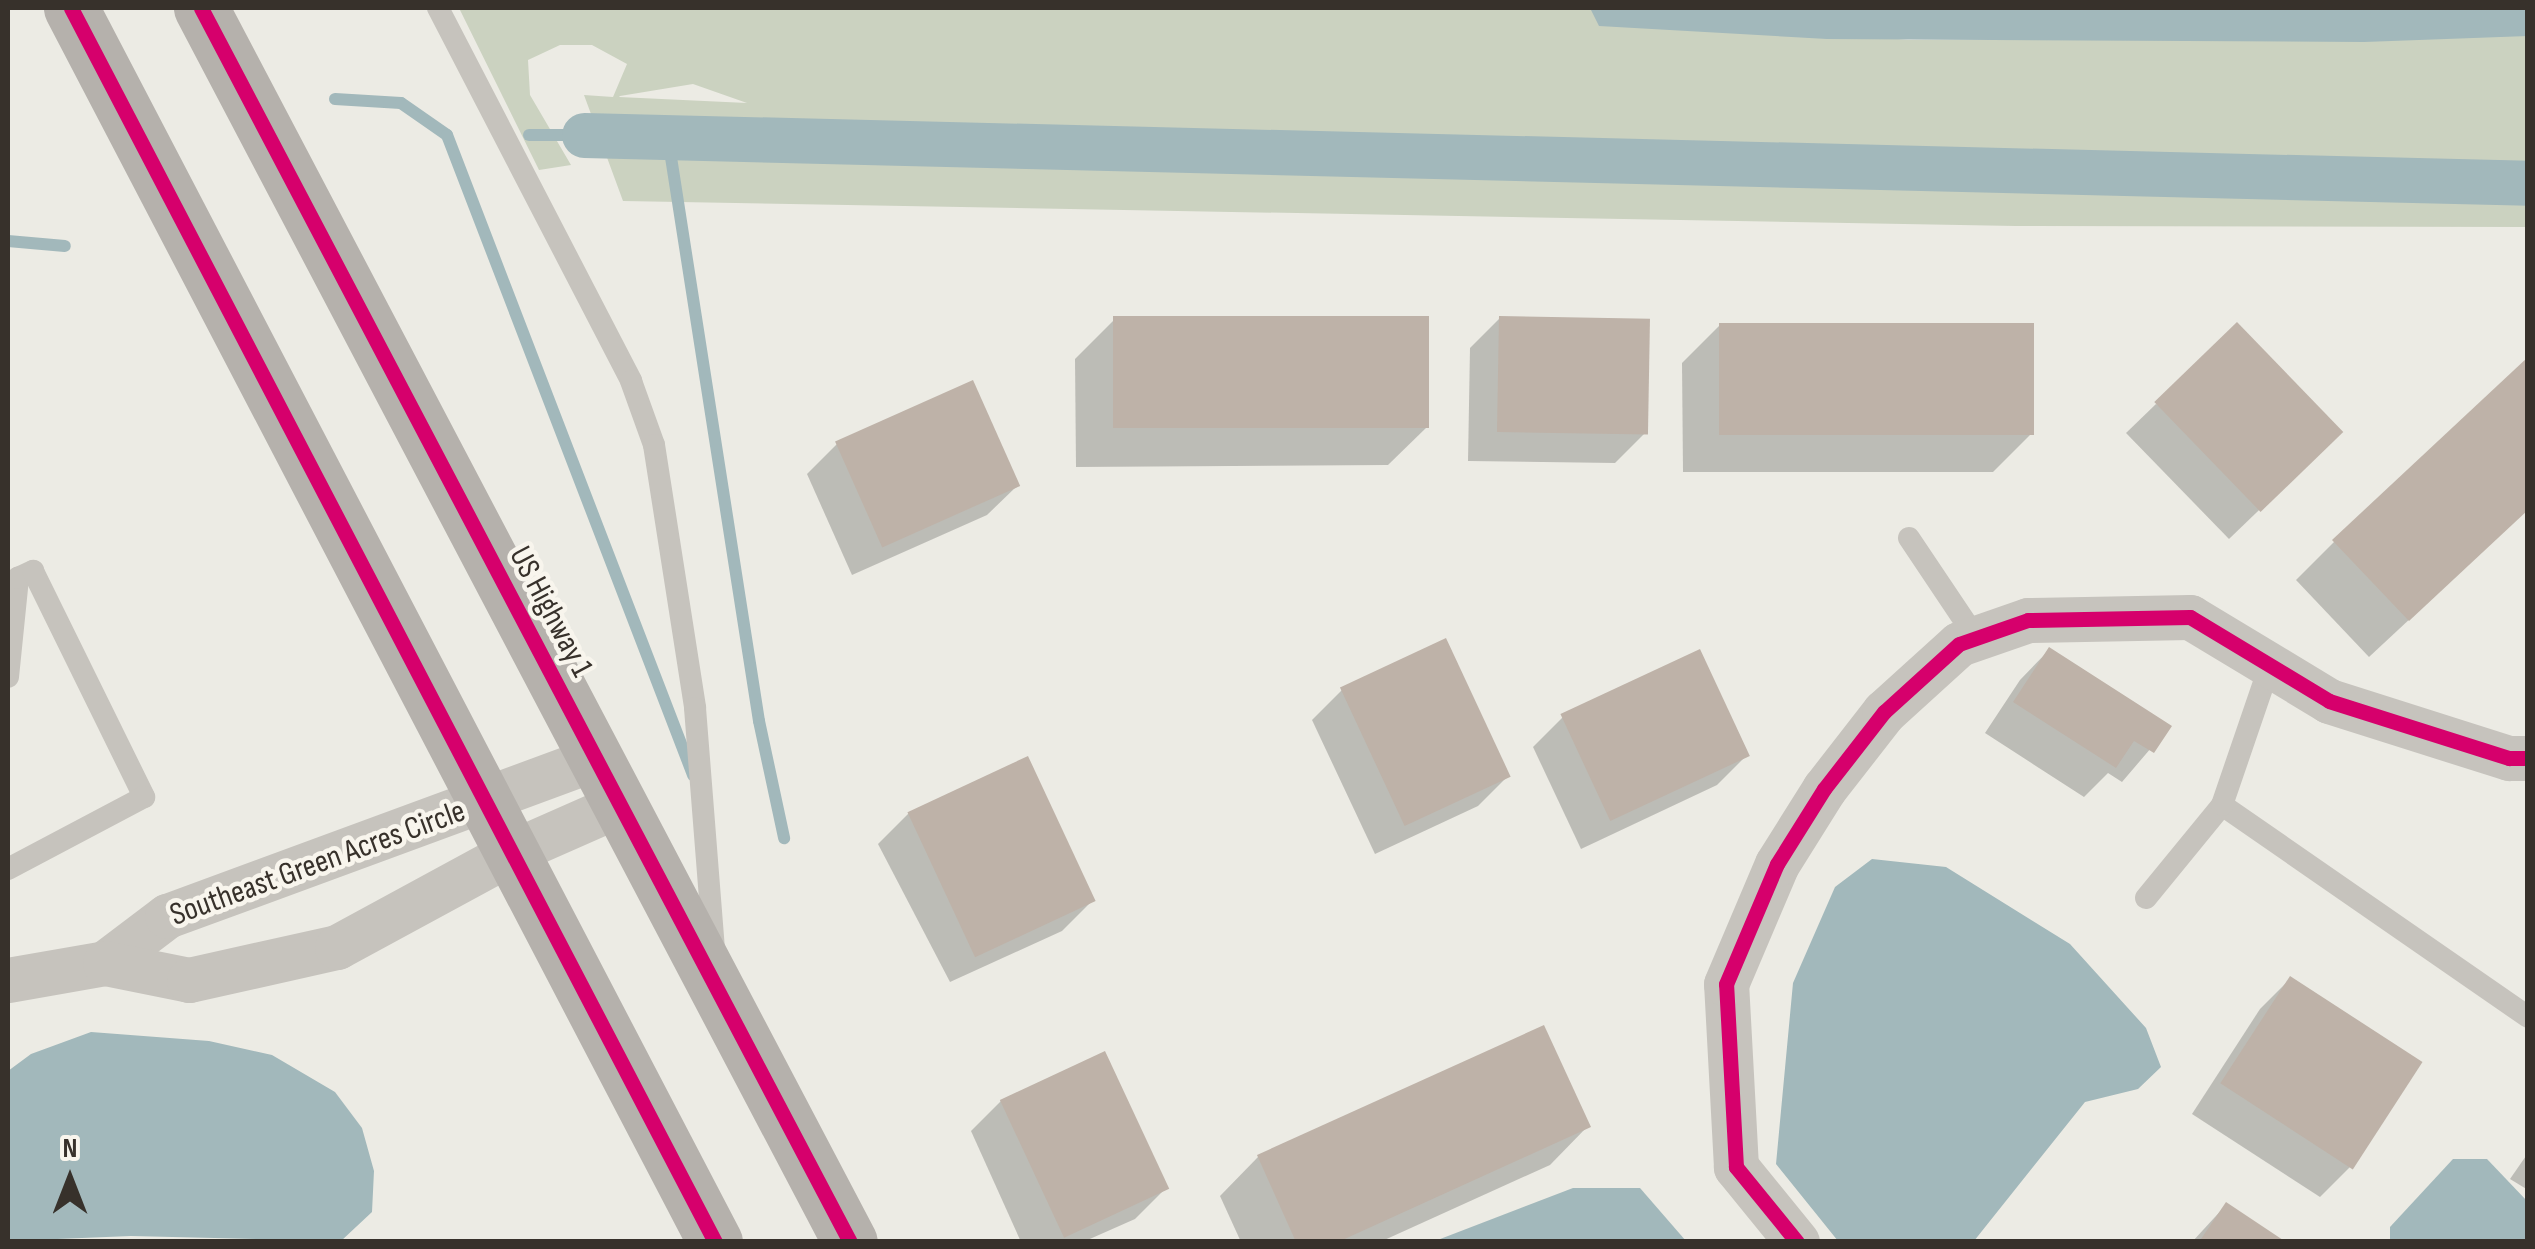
<!DOCTYPE html>
<html>
<head>
<meta charset="utf-8">
<style>
	body { margin:0 }
	#map { position:relative; width:2535px; height:1249px; overflow:hidden; background:#ecebe4; font-family:"Sofia Sans Condensed",sans-serif }
	div>[style] { position:absolute }
	.green>* { inset:0; background:#cbd2c0 }
	.water>* { inset:0; background:#a2b8bb }
	.shadow>* { inset:0; background:#0003 }
	.stream>* { height:12px; margin:-6px; padding:0 6px; transform-origin:6px; border-radius:6px; background:#a2b8bb }
	.canal>* { height:45px; margin:-22.5px; padding:0 22.5px; transform-origin:22.5px; border-radius:22.5px; background:#a2b8bb }
	.building>* { inset:0; background:#beb2a8; transform-origin:0 0 }
	.service>* { height:22px; margin:-11px; padding:0 11px; transform-origin:11px; border-radius:11px; background:#c6c3bd }
	.minor>* { height:45px; margin:-22.5px; padding:0 22.5px; transform-origin:22.5px; border-radius:22.5px; background:#c6c3bd }
	.primary>* { height:55px; margin:-27.5px; padding:0 27.5px; transform-origin:27.5px; border-radius:27.5px; background:#b5b1ac }
	.cycleway>* { height:15px; margin:-7.5px; padding:0 7.5px; transform-origin:7.5px; border-radius:7.5px; background:#d6006c }
	span { translate:-50% -50%; white-space:nowrap; text-align:center; line-height:1.15; -webkit-text-stroke:9px #f8f5ed; paint-order:stroke }
	.street-label { font-size:32px; color:#37312b }
	.frame { position:absolute; inset:0; border:10px solid #37312b; pointer-events:none }
	.north { position:absolute; left:20px; top:1129px; width:100px; height:100px; -webkit-text-stroke:8px #f8f5ed; paint-order:stroke; rotate:0deg; font-size:28px; font-weight:700; line-height:40px; text-align:center; color:#37312b }
	.north::after { content:''; display:block; margin:auto; width:35px; height:45px; background:#37312b; clip-path:polygon(50% 0,100% 100%,50% 72%,0 100%) }
</style>
</head>
<body>
<div id="map">
	<div class="green">
		<div style="clip-path:polygon(evenodd,459px 8px,1590px 8px,1908px 40px,2527px 35px,2527px 227px,2016px 226px,623px 201px,584px 95px,613px 97px,627px 64px,592px 45px,560px 45px,528px 60px,530px 95px,571px 165px,539px 170px,459px 8px,693px 84px,747px 103px,619px 97px,620px 96px,693px 84px)"></div>
	</div>
	<div class="water">
		<div style="clip-path:polygon(1590px 8px,2527px 8px,2528px 36px,2364px 42px,1827px 39px,1599px 26px)"></div>
		<div style="clip-path:polygon(1872px 859px,1946px 867px,2070px 944px,2146px 1028px,2161px 1067px,2138px 1089px,2085px 1102px,1974px 1241px,1838px 1241px,1776px 1164px,1793px 983px,1835px 887px)"></div>
		<div style="clip-path:polygon(91px 1032px,209px 1041px,272px 1055px,335px 1092px,362px 1128px,374px 1171px,372px 1212px,341px 1241px,131px 1236px,8px 1241px,8px 1071px,31px 1054px)"></div>
		<div style="clip-path:polygon(2453px 1159px,2487px 1159px,2527px 1201px,2527px 1241px,2390px 1241px,2390px 1227px)"></div>
		<div style="clip-path:polygon(1573px 1188px,1640px 1188px,1686px 1241px,1435px 1241px)"></div>
	</div>
	<div class="shadow">
		<div style="clip-path:polygon(1500px 318px,1645px 433px,1615px 463px,1468px 461px,1470px 348px)"></div>
		<div style="clip-path:polygon(1114px 320px,1427px 427px,1388px 465px,1076px 467px,1075px 359px)"></div>
		<div style="clip-path:polygon(1720px 325px,2031px 434px,1993px 472px,1683px 472px,1682px 363px)"></div>
		<div style="clip-path:polygon(2156px 404px,2310px 461px,2229px 539px,2126px 433px)"></div>
		<div style="clip-path:polygon(837px 444px,1017px 486px,987px 515px,852px 575px,807px 474px)"></div>
		<div style="clip-path:polygon(2528px 509px,2369px 657px,2296px 580px,2334px 542px)"></div>
		<div style="clip-path:polygon(2049px 650px,2169px 727px,2122px 782px,2108px 773px,2084px 797px,1985px 733px,2020px 680px)"></div>
		<div style="clip-path:polygon(1342px 690px,1508px 776px,1478px 806px,1375px 854px,1312px 720px)"></div>
		<div style="clip-path:polygon(1563px 717px,1747px 755px,1717px 785px,1581px 849px,1533px 747px)"></div>
		<div style="clip-path:polygon(1027px 760px,1092px 901px,1062px 931px,950px 982px,878px 844px,908px 814px)"></div>
		<div style="clip-path:polygon(2290px 979px,2350px 1167px,2320px 1197px,2192px 1114px,2260px 1009px)"></div>
		<div style="clip-path:polygon(1001px 1101px,1165px 1189px,1135px 1219px,1083px 1242px,1021px 1242px,971px 1131px)"></div>
		<div style="clip-path:polygon(1588px 1126px,1550px 1165px,1380px 1242px,1241px 1242px,1220px 1196px,1258px 1157px)"></div>
		<div style="clip-path:polygon(2528px 1153px,2528px 1190px,2510px 1179px)"></div>
		<div style="clip-path:polygon(2226px 1205px,2282px 1242px,2192px 1242px)"></div>
	</div>
	<div class="stream">
		<div style="left:335px;top:99px;width:66px;rotate:3.5deg"></div>
		<div style="left:401px;top:103px;width:56px;rotate:34.8deg"></div>
		<div style="left:447px;top:135px;width:686px;rotate:68.97deg"></div>
		<div style="left:529px;top:135px;width:55px"></div>
		<div style="left:668px;top:138px;width:590px;rotate:81.13deg"></div>
		<div style="left:759px;top:721px;width:120px;rotate:77.9deg"></div>
		<div style="left:8px;top:241px;width:57px;rotate:5deg"></div>
	</div>
	<div class="canal">
		<div style="left:584px;top:135px;width:1945px;rotate:1.41deg"></div>
	</div>
	<div class="building">
		<div style="left:1429px;top:316px;width:112px;height:316px;rotate:90deg"></div>
		<div style="left:1499px;top:316px;width:151px;height:116px;rotate:1deg"></div>
		<div style="left:2237px;top:322px;width:153px;height:115px;rotate:46deg"></div>
		<div style="left:1719px;top:323px;width:315px;height:112px"></div>
		<div style="clip-path:polygon(2528px 357px,2528px 510px,2409px 621px,2332px 540px)"></div>
		<div style="left:973px;top:380px;width:116px;height:151px;rotate:66deg"></div>
		<div style="left:1446px;top:638px;width:153px;height:117px;rotate:65deg"></div>
		<div style="clip-path:polygon(2049px 647px,2172px 726px,2154px 753px,2134px 741px,2116px 768px,2013px 702px)"></div>
		<div style="left:1700px;top:649px;width:118px;height:154px;rotate:65deg"></div>
		<div style="left:1028px;top:756px;width:160px;height:133px;rotate:65deg"></div>
		<div style="left:2290px;top:976px;width:158px;height:128px;rotate:33deg"></div>
		<div style="clip-path:polygon(1544px 1025px,1591px 1127px,1338px 1242px,1296px 1242px,1257px 1155px)"></div>
		<div style="left:1105px;top:1051px;width:152px;height:116px;rotate:65deg"></div>
		<div style="clip-path:polygon(2226px 1202px,2286px 1242px,2199px 1242px)"></div>
	</div>
	<div class="service">
		<div style="left:438px;top:8px;width:420px;rotate:62.6deg"></div>
		<div style="left:631px;top:381px;width:68px;rotate:70.2deg"></div>
		<div style="left:654px;top:445px;width:266px;rotate:81.1deg"></div>
		<div style="left:695px;top:708px;width:244px;rotate:85.5deg"></div>
		<div style="left:1909px;top:538px;width:120px;rotate:56.2deg"></div>
		<div style="left:8px;top:677px;width:100px;rotate:-84.2deg"></div>
		<div style="left:18px;top:578px;width:17px;rotate:-25deg"></div>
		<div style="left:33px;top:571px;width:252px;rotate:63.8deg"></div>
		<div style="left:144px;top:797px;width:154px;rotate:152.1deg"></div>
		<div style="left:2222px;top:805px;width:372px;rotate:34.7deg"></div>
		<div style="left:2146px;top:898px;width:120px;rotate:-50.7deg"></div>
		<div style="left:2222px;top:805px;width:148px;rotate:-71.1deg"></div>
	</div>
	<div class="minor">
		<div style="left:105px;top:963px;width:78px;rotate:-37.2deg"></div>
		<div style="left:167px;top:916px;width:457px;rotate:-20.2deg"></div>
		<div style="left:8px;top:980px;width:98px;rotate:-9.9deg"></div>
		<div style="left:105px;top:963px;width:86px;rotate:11.4deg"></div>
		<div style="left:189px;top:980px;width:152px;rotate:-12.6deg"></div>
		<div style="left:337px;top:947px;width:199px;rotate:-28.5deg"></div>
		<div style="left:512px;top:852px;width:119px;rotate:-23.8deg"></div>
		<div style="left:1797px;top:1242px;width:97px;rotate:-129.1deg"></div>
		<div style="left:1736px;top:1167px;width:183px;rotate:-93.1deg"></div>
		<div style="left:1726px;top:984px;width:130px;rotate:-67deg"></div>
		<div style="left:1777px;top:864px;width:89px;rotate:-57.9deg"></div>
		<div style="left:1824px;top:789px;width:98px;rotate:-52.1deg"></div>
		<div style="left:1884px;top:712px;width:101px;rotate:-42.2deg"></div>
		<div style="left:1959px;top:644px;width:73px;rotate:-19.2deg"></div>
		<div style="left:2028px;top:620px;width:162px;rotate:-1.1deg"></div>
		<div style="left:2190px;top:617px;width:162px;rotate:31.1deg"></div>
		<div style="left:2329px;top:701px;width:189px;rotate:17.6deg"></div>
		<div style="left:2509px;top:758px;width:19px"></div>
	</div>
	<div class="primary">
		<div style="left:71px;top:8px;width:1392px;rotate:62.44deg"></div>
		<div style="left:201px;top:8px;width:1394px;rotate:62.26deg"></div>
	</div>
	<div class="cycleway">
		<div style="left:71px;top:8px;width:1392px;rotate:62.44deg"></div>
		<div style="left:201px;top:8px;width:1394px;rotate:62.26deg"></div>
		<div style="left:1797px;top:1242px;width:97px;rotate:-129.1deg"></div>
		<div style="left:1736px;top:1167px;width:183px;rotate:-93.1deg"></div>
		<div style="left:1726px;top:984px;width:130px;rotate:-67deg"></div>
		<div style="left:1777px;top:864px;width:89px;rotate:-57.9deg"></div>
		<div style="left:1824px;top:789px;width:98px;rotate:-52.1deg"></div>
		<div style="left:1884px;top:712px;width:101px;rotate:-42.2deg"></div>
		<div style="left:1959px;top:644px;width:73px;rotate:-19.2deg"></div>
		<div style="left:2028px;top:620px;width:162px;rotate:-1.1deg"></div>
		<div style="left:2190px;top:617px;width:162px;rotate:31.1deg"></div>
		<div style="left:2329px;top:701px;width:189px;rotate:17.6deg"></div>
		<div style="left:2509px;top:758px;width:19px"></div>
	</div>
	<div class="street-label">
		<span style="left:550px;top:612px;rotate:62deg">US Highway 1</span>
		<span style="left:318px;top:864px;rotate:-20deg">Southeast Green Acres Circle</span>
	</div>
	<div class="frame"></div>
	<div class="north">N</div>
</div>
</body>
</html>
